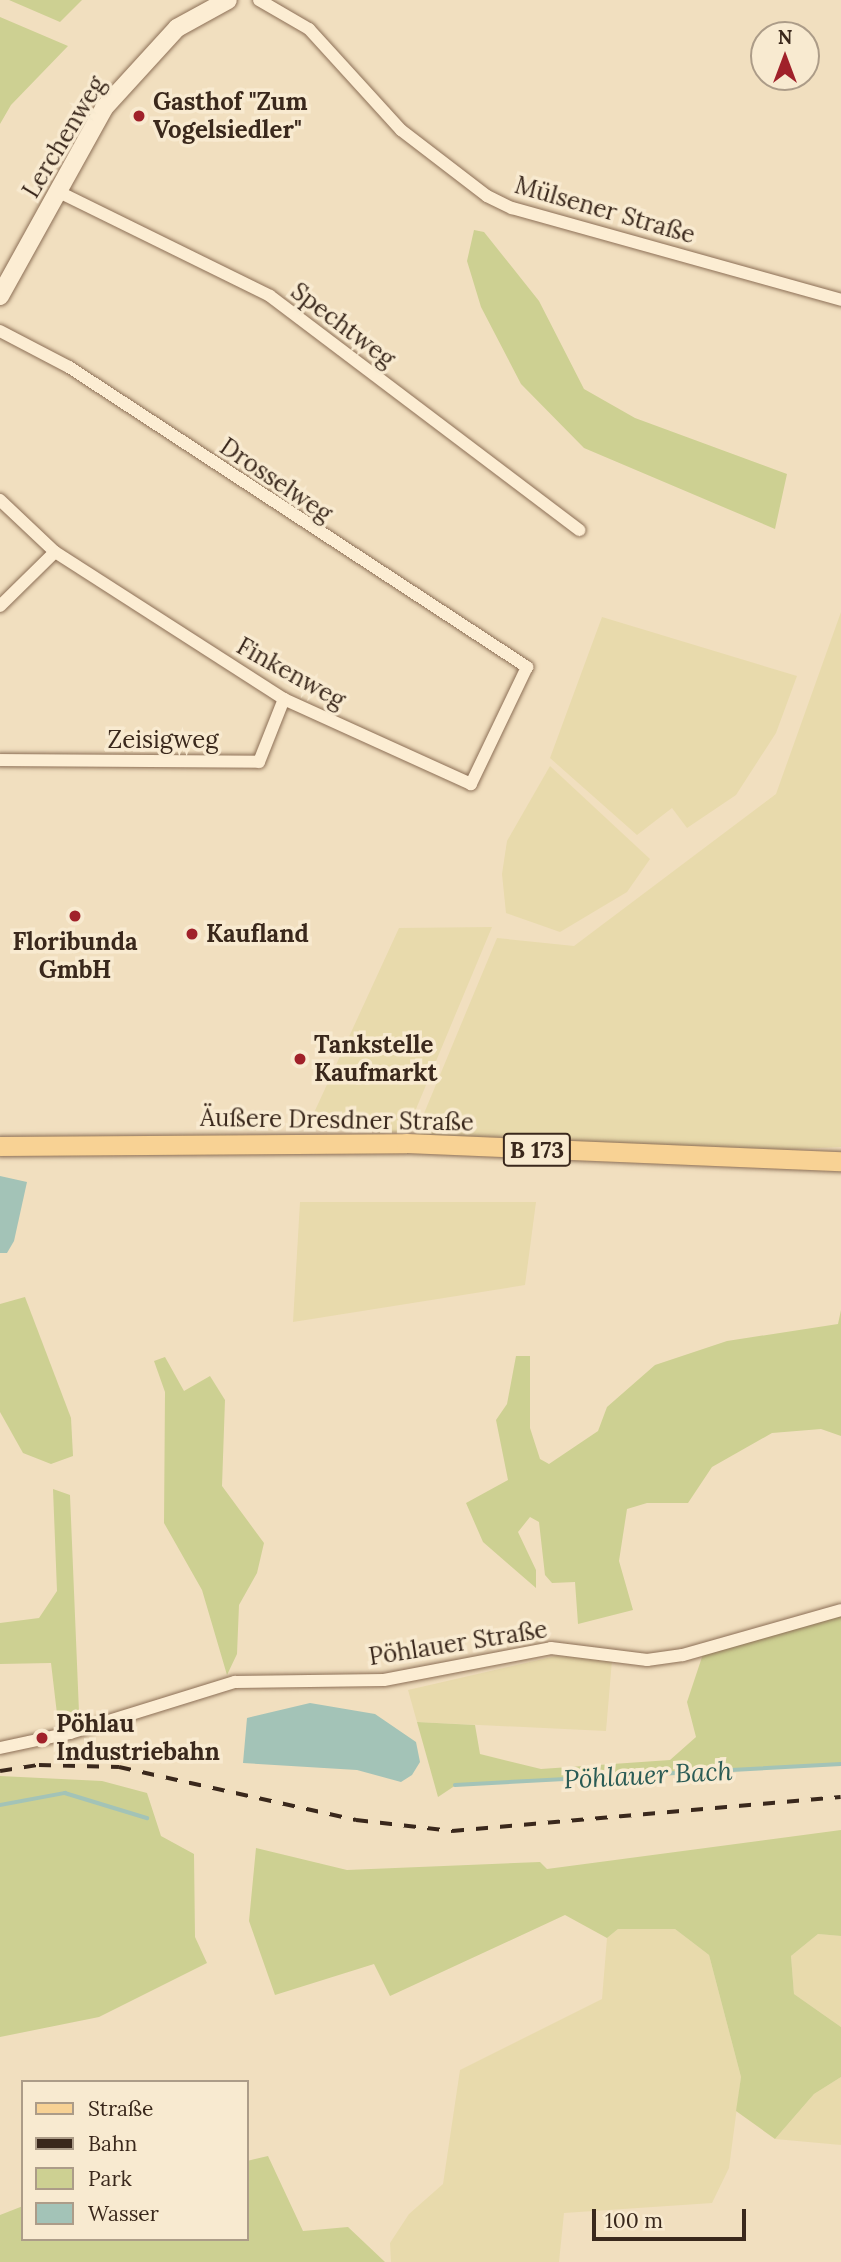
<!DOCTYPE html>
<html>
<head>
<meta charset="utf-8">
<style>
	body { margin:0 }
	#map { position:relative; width:841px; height:2262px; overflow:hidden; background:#f1dfbf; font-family:Lora,serif }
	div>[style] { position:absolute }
	.farmland>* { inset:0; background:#e8daac }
	.green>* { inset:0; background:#cdd092 }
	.water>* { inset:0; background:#a3c3b7 }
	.stream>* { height:3.5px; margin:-1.75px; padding:0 1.75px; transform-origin:1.75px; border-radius:1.75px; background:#a3c3b7 }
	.roads { filter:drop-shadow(0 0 2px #8c6f56) drop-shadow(0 0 2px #8c6f56) }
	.street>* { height:12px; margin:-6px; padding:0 6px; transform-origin:6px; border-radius:6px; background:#fcedd3 }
	.secondary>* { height:18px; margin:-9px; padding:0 9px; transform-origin:9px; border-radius:9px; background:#fcedd3 }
	.primary>* { height:19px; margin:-9.5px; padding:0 9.5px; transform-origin:9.5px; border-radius:9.5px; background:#f8d294 }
	.rail>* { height:3.5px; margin-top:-1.75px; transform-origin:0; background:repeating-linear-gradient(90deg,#3a281c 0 12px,transparent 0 24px) }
	.dots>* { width:19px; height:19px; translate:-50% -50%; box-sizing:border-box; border:4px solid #f8ead0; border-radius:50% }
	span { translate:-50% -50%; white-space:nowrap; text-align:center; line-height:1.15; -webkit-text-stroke:7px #f8ead0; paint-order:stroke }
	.shield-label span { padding:2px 5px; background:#f8ead0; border:2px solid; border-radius:5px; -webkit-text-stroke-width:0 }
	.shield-label { font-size:23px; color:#3a281c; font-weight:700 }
	.poi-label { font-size:24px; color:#3a281c; font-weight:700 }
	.left { translate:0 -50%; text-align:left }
	.street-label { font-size:24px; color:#3a281c }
	.water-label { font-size:26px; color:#2a5b55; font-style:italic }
	.legend { position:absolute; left:21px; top:2080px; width:228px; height:161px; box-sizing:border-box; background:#f8ead0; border:2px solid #ac9c88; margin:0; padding:9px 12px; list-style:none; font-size:21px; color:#3a281c }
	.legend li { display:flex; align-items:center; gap:14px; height:35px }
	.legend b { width:35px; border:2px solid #ac9c88 }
	.north { position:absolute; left:750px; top:21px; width:70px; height:70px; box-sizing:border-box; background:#f8ead0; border:2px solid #ac9c88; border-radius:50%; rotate:0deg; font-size:19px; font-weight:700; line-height:28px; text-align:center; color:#3a281c }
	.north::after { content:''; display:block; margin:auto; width:24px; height:32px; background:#a0212a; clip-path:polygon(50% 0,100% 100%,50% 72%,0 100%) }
	.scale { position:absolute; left:592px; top:2209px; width:154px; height:32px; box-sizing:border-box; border:4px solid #3a281c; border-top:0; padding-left:9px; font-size:21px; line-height:24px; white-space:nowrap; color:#3a281c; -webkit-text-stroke:5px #f8ead0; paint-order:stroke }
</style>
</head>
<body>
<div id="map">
	<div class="farmland">
		<div style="clip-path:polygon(841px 612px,841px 1147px,777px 1150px,415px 1135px,497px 938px,574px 946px,776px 794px)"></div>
		<div style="clip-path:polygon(602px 617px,797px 676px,776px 733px,736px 795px,687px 828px,672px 808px,637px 835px,550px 758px)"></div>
		<div style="clip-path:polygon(550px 766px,650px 859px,627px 892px,560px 932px,506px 913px,502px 874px,507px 841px)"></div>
		<div style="clip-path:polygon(492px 927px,406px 1133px,307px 1128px,399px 928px)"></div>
		<div style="clip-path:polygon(300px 1202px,536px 1202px,525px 1285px,293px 1322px)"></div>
		<div style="clip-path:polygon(556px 1656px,612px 1660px,606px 1731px,417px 1722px,408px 1690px)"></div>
		<div style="clip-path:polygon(618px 1929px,675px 1929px,709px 1955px,741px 2077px,729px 2168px,712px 2203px,564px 2213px,559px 2262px,391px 2262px,390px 2243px,409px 2214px,443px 2184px,460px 2070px,602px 1999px,607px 1938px)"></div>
		<div style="clip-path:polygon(818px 1934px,841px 1936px,841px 2027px,794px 1994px,791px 1956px)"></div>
		<div style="clip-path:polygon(841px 2077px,841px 2145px,775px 2139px,814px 2094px)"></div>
	</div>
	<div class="green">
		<div style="clip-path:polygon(9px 0,82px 0,60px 22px)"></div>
		<div style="clip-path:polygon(0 17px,68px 46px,11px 105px,0 124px)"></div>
		<div style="clip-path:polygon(474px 230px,484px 232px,539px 301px,584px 389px,635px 418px,787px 474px,775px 529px,584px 448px,521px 384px,481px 307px,467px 261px)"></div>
		<div style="clip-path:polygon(25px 1297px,71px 1418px,73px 1456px,51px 1464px,23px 1453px,0 1412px,0 1304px)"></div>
		<div style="clip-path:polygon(841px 1310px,841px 1436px,821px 1429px,772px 1433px,712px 1467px,688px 1503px,647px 1503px,627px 1509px,619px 1561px,633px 1610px,578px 1624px,575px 1582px,552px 1583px,545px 1575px,539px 1522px,530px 1517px,518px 1532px,536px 1570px,536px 1588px,483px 1542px,466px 1503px,508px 1480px,496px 1420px,507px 1404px,516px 1356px,530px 1356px,530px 1428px,540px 1459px,549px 1464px,598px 1431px,607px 1407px,655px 1365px,727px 1341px,838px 1324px)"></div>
		<div style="clip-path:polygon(165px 1357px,184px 1391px,210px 1376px,225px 1400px,222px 1486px,264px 1543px,257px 1573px,239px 1605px,237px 1654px,227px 1675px,202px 1590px,164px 1523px,165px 1392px,154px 1361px)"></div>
		<div style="clip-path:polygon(53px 1489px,70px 1495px,79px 1712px,57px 1714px,51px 1663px,0 1664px,0 1623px,39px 1618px,57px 1591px)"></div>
		<div style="clip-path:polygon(841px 1615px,841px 1764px,456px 1785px,438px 1797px,417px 1722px,475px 1725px,480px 1754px,541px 1769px,670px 1760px,696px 1737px,687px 1702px,703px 1654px)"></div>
		<div style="clip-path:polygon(0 1776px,102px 1781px,147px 1793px,161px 1836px,194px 1854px,195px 1937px,207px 1963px,99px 2017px,0 2037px)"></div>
		<div style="clip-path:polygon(841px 1830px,841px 1936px,818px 1934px,791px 1956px,794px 1994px,841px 2027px,841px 2077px,814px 2094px,775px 2139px,736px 2111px,741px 2077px,709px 1955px,675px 1929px,618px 1929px,607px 1938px,565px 1915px,390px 1996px,374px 1964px,275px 1995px,249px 1921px,256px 1848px,347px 1870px,540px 1862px,547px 1869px)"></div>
		<div style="clip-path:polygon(268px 2156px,303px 2231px,348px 2227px,385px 2262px,0 2262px,0 2215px,23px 2206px,23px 2239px,247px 2239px,247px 2161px)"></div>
	</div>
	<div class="water">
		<div style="clip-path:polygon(0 1176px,27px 1182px,14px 1241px,7px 1253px,0 1253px)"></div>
		<div style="clip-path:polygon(310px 1703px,375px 1714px,416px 1742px,420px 1762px,412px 1775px,401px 1782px,357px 1770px,243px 1763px,247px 1718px)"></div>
	</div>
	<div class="stream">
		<div style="left:455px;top:1785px;width:387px;rotate:-3.1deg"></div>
		<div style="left:0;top:1805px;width:66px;rotate:-10.5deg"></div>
		<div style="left:65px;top:1793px;width:86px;rotate:17deg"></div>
	</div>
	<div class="roads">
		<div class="street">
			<div style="left:259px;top:0;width:58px;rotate:30.1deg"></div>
			<div style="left:309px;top:29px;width:137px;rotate:47.7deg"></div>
			<div style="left:401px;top:130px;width:108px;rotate:37.5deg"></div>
			<div style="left:487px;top:196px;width:28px;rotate:26deg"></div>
			<div style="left:512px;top:208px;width:342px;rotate:15.6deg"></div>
			<div style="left:59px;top:192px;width:235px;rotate:26.2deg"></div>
			<div style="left:270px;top:296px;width:388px;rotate:37.1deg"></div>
			<div style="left:0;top:331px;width:78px;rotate:27.6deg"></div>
			<div style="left:69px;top:367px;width:548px;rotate:33.23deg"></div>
			<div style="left:527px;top:667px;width:130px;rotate:115.6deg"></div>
			<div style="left:471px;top:784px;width:205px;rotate:-155.6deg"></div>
			<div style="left:284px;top:699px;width:272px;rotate:-147.3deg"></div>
			<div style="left:55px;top:552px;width:76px;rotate:-136.6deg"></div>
			<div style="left:0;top:606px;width:77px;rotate:-44.5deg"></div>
			<div style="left:0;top:760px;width:259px;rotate:0.4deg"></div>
			<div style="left:259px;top:762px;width:68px;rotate:-68.4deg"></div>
			<div style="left:0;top:1748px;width:72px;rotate:-12.1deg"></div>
			<div style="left:70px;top:1733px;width:173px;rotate:-17.2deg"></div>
			<div style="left:235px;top:1682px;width:149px;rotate:-0.8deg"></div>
			<div style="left:384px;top:1680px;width:170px;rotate:-10.8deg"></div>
			<div style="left:551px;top:1648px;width:97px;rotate:7.1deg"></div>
			<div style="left:647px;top:1660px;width:36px;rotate:-8deg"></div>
			<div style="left:683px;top:1655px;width:164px;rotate:-15.9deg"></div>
		</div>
		<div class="secondary">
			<div style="left:0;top:296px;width:215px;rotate:-61deg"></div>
			<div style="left:104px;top:108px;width:108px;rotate:-47.6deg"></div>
			<div style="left:177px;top:28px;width:58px;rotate:-28.8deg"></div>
		</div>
		<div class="primary">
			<div style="left:0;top:1146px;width:406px;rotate:-0.4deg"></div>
			<div style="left:406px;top:1143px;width:435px;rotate:2.4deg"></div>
		</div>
	</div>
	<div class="rail">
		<div style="left:0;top:1771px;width:39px;rotate:-9deg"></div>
		<div style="left:39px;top:1765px;width:80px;rotate:1.4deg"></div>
		<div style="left:119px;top:1767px;width:243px;rotate:12.6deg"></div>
		<div style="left:356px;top:1820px;width:97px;rotate:6.5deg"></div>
		<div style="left:452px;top:1831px;width:390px;rotate:-5deg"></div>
	</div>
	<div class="dots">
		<div style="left:139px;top:116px;background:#a0212a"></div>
		<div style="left:75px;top:916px;background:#a0212a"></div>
		<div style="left:192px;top:934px;background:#a0212a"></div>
		<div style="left:300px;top:1059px;background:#a0212a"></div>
		<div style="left:42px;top:1738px;background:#a0212a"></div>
	</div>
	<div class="shield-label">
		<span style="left:537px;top:1150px">B 173</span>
	</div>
	<div class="poi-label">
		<span class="left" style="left:153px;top:116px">Gasthof "Zum<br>Vogelsiedler"</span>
		<span class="left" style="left:206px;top:934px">Kaufland</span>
		<span style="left:75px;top:956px">Floribunda<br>GmbH</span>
		<span class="left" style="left:314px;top:1059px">Tankstelle<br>Kaufmarkt</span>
		<span class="left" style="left:56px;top:1738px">Pöhlau<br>Industriebahn</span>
	</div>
	<div class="street-label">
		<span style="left:64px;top:137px;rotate:-59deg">Lerchenweg</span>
		<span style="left:605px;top:210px;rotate:16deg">Mülsener Straße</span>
		<span style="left:343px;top:325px;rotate:37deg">Spechtweg</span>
		<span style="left:276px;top:480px;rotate:34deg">Drosselweg</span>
		<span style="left:291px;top:673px;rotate:29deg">Finkenweg</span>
		<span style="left:163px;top:740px">Zeisigweg</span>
		<span style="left:337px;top:1120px;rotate:1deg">Äußere Dresdner Straße</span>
		<span style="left:458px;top:1643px;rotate:-9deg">Pöhlauer Straße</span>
	</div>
	<div class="water-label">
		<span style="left:648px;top:1775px;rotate:-3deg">Pöhlauer Bach</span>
	</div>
	<ul class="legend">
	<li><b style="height:9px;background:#f8d294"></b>Straße</li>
	<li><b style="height:9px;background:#3a281c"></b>Bahn</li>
	<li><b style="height:19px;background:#cdd092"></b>Park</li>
	<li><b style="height:19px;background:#a3c3b7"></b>Wasser</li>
	</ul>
	<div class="north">N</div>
	<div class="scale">100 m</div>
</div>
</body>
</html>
